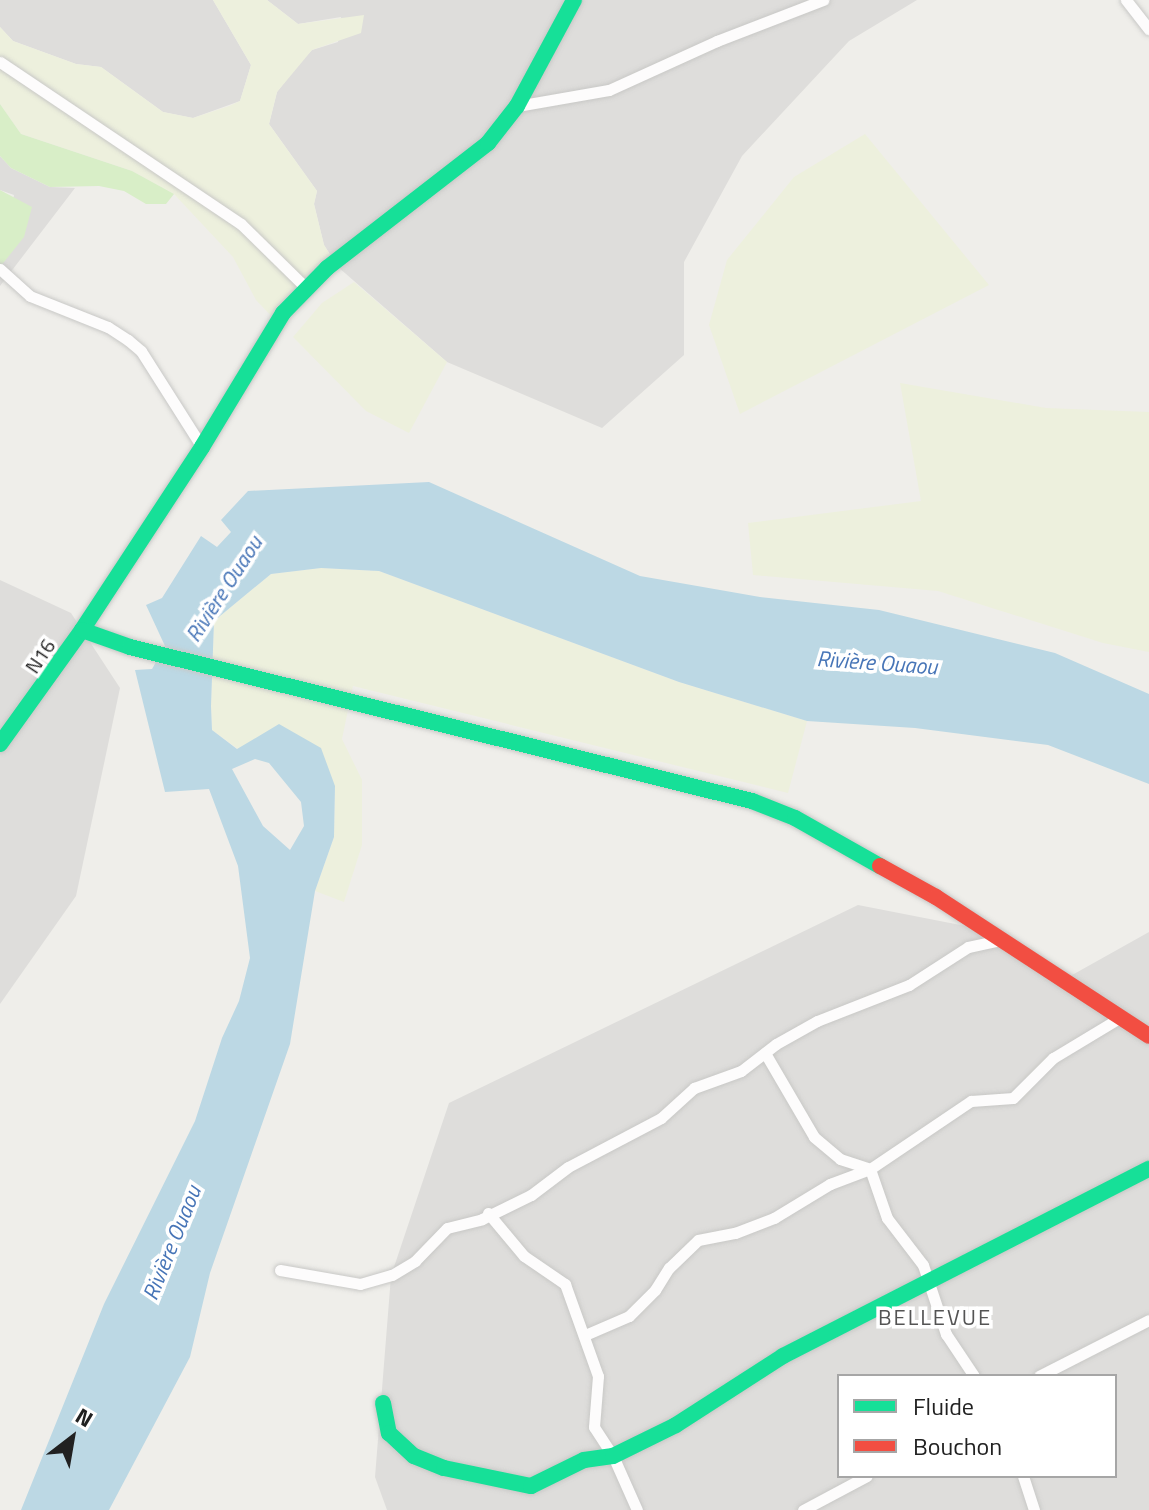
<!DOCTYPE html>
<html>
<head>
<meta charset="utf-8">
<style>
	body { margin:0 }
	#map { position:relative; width:1149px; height:1510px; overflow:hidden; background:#efeeea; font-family:"Titillium Web",sans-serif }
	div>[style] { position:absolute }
	.residential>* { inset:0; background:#dedddb }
	.farmland>* { inset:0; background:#edf0dd }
	.grass>* { inset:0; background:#d8eec7 }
	.water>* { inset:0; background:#bcd8e4 }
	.roads { filter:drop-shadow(0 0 2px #c8c8c6) drop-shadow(0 0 2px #c8c8c6) }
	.street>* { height:11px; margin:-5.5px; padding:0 5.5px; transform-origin:5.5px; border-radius:5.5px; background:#fdfcfc }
	.fast>* { height:16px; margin:-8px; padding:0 8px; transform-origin:8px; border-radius:8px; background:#16e098 }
	.jam>* { height:16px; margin:-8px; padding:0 8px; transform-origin:8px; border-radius:8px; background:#f24e42 }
	span { translate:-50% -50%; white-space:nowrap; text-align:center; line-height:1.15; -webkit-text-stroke:7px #fff; paint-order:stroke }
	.street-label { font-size:20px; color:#212121 }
	.water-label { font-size:22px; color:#4775b7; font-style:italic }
	.neighbourhood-label { font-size:22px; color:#545454; letter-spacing:2px }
	.legend { position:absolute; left:837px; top:1374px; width:280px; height:104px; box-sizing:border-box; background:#fff; border:2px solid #a6a6a6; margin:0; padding:10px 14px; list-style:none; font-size:24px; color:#212121 }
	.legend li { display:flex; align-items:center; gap:16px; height:40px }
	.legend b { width:40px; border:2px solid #a6a6a6 }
	.north { position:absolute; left:32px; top:1398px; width:80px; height:80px; -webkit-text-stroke:6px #fff; paint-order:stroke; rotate:31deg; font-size:22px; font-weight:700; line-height:32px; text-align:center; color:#212121 }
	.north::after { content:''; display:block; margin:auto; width:28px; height:36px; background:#212121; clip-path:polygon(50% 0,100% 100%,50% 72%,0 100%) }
</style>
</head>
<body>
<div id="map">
	<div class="residential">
		<div style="clip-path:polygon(0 0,213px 0,251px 65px,240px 101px,193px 118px,163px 112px,101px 67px,76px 64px,13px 41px,0 27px)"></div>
		<div style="clip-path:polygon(267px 0,917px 0,849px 41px,742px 156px,684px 262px,684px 355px,602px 428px,447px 362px,338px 267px,324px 245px,314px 204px,317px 191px,269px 124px,277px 92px,300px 62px,312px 50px,338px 42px,341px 17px,298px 24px)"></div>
		<div style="clip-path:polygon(0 156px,11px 168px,50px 187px,75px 188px,0 286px,0 267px,14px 195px,0 190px)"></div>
		<div style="clip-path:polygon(0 580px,71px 613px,120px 688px,76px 896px,0 1004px)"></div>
		<div style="clip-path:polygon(evenodd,858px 905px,991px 931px,1065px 979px,1149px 932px,1149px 1510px,387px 1510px,375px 1477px,391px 1276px,449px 1103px,858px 905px,839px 1376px,1115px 1376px,1115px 1476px,839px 1476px,839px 1376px)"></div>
	</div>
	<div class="farmland">
		<div style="clip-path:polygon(213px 0,267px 0,298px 24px,364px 15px,361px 33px,312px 50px,277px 92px,269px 124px,317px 191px,314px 204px,324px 245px,338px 267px,277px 322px,256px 300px,233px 257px,174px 194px,132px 171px,21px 134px,0 104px,0 27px,13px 41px,76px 64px,101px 67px,163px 112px,193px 118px,229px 106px,240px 101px,251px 65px)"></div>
		<div style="clip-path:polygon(865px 134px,989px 285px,740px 414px,709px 325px,727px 260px,794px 177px)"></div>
		<div style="clip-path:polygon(354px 282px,447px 362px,409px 433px,366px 411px,293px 337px,322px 303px)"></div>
		<div style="clip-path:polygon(900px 383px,1046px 408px,1149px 412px,1149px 652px,1103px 643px,938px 591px,753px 575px,748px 523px,921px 501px)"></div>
		<div style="clip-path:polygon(321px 568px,379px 571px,679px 682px,807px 721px,788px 793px,353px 686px,342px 739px,362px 780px,362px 845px,344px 902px,315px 891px,334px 837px,335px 786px,238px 749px,212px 730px,211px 706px,214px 621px,271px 574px)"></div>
	</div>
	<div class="grass">
		<div style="clip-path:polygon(0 104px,21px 134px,132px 171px,174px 194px,166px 204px,146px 204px,124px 191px,99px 186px,50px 187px,11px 168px,0 156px)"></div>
		<div style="clip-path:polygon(0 190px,32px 207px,24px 237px,0 267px)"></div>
	</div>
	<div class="water">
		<div style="clip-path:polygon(evenodd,429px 482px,640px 576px,760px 597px,879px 610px,1055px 653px,1149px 694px,1149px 784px,1048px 745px,915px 728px,807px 721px,679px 682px,379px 571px,321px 568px,271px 574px,214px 621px,211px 706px,212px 730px,237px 749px,279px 724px,321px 748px,335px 786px,334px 837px,315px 891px,290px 1044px,210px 1273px,190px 1357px,109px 1510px,21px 1510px,104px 1304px,195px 1121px,222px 1038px,239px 1001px,250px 958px,238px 866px,209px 789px,165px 792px,135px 670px,152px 669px,165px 646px,146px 605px,162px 598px,201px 536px,217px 547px,231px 532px,221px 520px,248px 491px,429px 482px,255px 759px,269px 763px,301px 802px,304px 826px,290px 850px,263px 826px,232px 769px,255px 759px)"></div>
	</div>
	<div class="roads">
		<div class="street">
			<div style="left:1126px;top:0;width:37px;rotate:52deg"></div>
			<div style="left:0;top:62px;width:290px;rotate:33.9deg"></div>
			<div style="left:241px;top:224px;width:90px;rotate:44.5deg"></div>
			<div style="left:517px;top:106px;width:93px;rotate:-9.9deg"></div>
			<div style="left:609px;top:90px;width:119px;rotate:-24.4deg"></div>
			<div style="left:717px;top:41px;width:114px;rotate:-21.1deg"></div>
			<div style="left:0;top:269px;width:40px;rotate:42deg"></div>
			<div style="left:30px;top:296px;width:84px;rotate:21.7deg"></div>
			<div style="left:108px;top:327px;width:24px;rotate:33deg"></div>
			<div style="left:128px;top:340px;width:17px;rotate:40deg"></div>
			<div style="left:141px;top:351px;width:114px;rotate:57.6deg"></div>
			<div style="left:765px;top:1053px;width:97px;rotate:59.7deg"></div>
			<div style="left:814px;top:1137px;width:34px;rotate:40deg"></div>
			<div style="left:840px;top:1159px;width:32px;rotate:18deg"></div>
			<div style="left:870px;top:1169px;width:52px;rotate:70.9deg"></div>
			<div style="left:887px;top:1218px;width:59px;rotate:52.5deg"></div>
			<div style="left:923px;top:1265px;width:73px;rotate:71.6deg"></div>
			<div style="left:946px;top:1334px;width:50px;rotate:56.3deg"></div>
			<div style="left:488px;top:1213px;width:56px;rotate:50.1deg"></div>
			<div style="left:524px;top:1256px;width:50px;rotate:34.3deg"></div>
			<div style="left:565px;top:1284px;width:98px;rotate:70.3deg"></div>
			<div style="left:598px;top:1376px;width:51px;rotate:94.5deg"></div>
			<div style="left:594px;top:1427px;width:35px;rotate:57deg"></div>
			<div style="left:613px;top:1456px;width:59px;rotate:66deg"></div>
			<div style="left:280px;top:1270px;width:81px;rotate:9.9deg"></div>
			<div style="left:360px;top:1284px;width:33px;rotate:-16deg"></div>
			<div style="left:392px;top:1275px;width:27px;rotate:-31deg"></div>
			<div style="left:415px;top:1261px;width:46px;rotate:-45.9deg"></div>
			<div style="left:447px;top:1228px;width:36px;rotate:-14deg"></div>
			<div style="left:482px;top:1219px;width:55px;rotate:-26.1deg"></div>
			<div style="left:531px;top:1195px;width:46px;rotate:-37.1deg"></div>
			<div style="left:568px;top:1167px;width:105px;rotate:-27.8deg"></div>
			<div style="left:661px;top:1118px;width:45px;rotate:-42.3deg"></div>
			<div style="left:694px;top:1088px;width:50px;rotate:-19.9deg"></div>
			<div style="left:741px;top:1071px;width:44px;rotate:-37.6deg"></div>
			<div style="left:776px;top:1044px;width:47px;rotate:-29.3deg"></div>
			<div style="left:817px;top:1021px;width:99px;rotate:-21.4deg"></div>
			<div style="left:909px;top:985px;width:70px;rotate:-32.8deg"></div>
			<div style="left:968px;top:947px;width:35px;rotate:-12deg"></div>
			<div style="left:585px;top:1335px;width:48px;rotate:-23.4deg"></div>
			<div style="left:629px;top:1316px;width:37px;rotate:-45deg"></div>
			<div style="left:655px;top:1290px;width:26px;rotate:-58deg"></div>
			<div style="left:669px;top:1268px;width:40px;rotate:-44deg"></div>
			<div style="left:698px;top:1240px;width:38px;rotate:-11deg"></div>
			<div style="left:735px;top:1233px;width:42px;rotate:-21deg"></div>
			<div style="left:774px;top:1218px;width:66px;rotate:-31.3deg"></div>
			<div style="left:830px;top:1184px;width:43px;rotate:-20.6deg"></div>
			<div style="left:870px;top:1169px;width:122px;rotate:-34deg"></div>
			<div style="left:971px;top:1101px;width:42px;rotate:-4.1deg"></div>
			<div style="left:1013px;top:1098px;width:57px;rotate:-45deg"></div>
			<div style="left:1053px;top:1058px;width:79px;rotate:-31.1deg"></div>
			<div style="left:1039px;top:1376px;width:123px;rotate:-27deg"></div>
			<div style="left:1023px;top:1476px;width:36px;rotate:72deg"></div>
			<div style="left:803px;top:1510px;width:72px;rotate:-28deg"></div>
		</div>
		<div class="fast">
			<div style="left:82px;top:630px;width:219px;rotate:-56.7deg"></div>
			<div style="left:202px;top:447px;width:157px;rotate:-58.8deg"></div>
			<div style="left:283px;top:313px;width:63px;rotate:-45.6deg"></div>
			<div style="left:327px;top:268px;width:204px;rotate:-37.8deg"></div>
			<div style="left:488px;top:143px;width:47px;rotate:-51.9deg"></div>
			<div style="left:517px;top:106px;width:120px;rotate:-61.7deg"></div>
			<div style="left:0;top:744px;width:140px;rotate:-54.3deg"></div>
			<div style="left:82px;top:630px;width:51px;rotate:19.5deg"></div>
			<div style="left:130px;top:647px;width:641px;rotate:13.91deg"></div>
			<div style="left:752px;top:801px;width:46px;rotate:21.6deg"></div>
			<div style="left:795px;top:818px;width:98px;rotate:29.5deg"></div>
			<div style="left:383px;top:1403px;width:31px;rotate:79deg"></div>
			<div style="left:389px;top:1433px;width:34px;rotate:43deg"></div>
			<div style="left:414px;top:1456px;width:32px;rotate:22deg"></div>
			<div style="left:444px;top:1468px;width:89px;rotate:11.7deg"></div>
			<div style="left:531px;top:1486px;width:59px;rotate:-26.1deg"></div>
			<div style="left:584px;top:1460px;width:29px;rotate:-8deg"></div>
			<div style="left:613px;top:1456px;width:70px;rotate:-26.2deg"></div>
			<div style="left:676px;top:1425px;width:127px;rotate:-32.8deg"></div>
			<div style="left:783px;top:1356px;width:411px;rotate:-27.1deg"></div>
		</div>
		<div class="jam">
			<div style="left:880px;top:866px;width:64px;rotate:29deg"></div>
			<div style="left:936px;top:897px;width:254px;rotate:33.1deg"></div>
		</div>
	</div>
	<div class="street-label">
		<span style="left:40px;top:656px;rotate:-56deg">N16</span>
	</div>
	<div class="water-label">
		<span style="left:224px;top:589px;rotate:-57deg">Rivière Ouaou</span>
		<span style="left:877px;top:663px;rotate:4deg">Rivière Ouaou</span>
		<span style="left:172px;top:1243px;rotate:-68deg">Rivière Ouaou</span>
	</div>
	<div class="neighbourhood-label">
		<span style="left:935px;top:1318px">BELLEVUE</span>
	</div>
	<ul class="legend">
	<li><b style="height:10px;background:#16e098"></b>Fluide</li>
	<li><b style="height:10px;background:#f24e42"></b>Bouchon</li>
	</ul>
	<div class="north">N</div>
</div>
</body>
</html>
